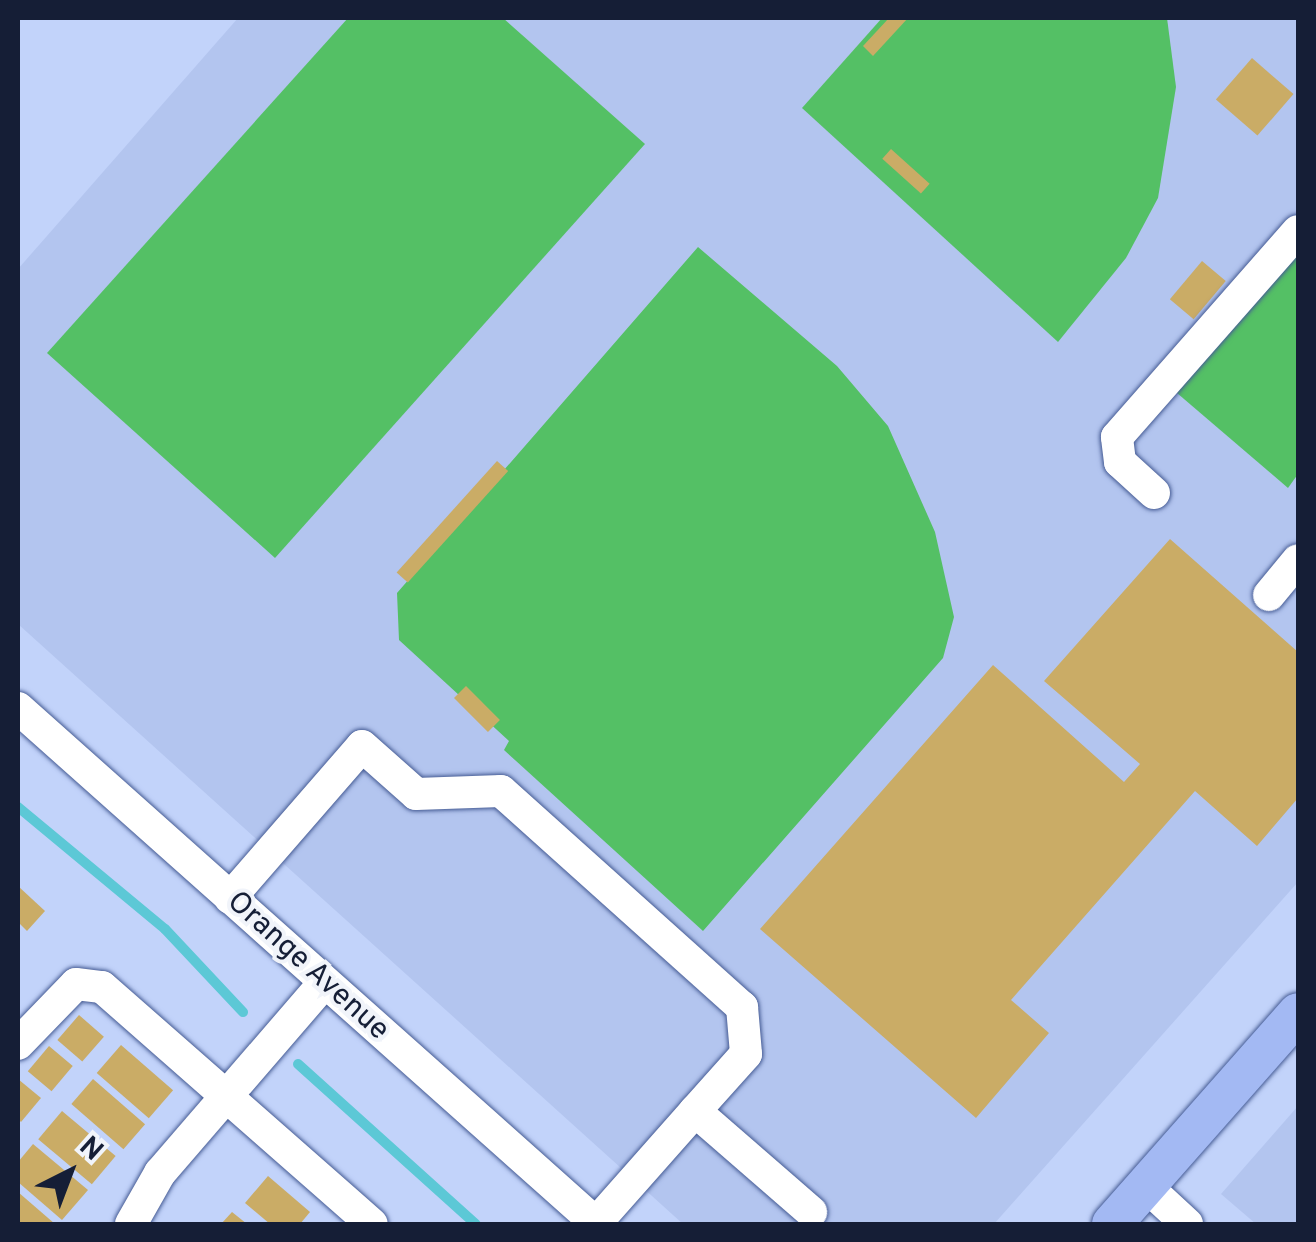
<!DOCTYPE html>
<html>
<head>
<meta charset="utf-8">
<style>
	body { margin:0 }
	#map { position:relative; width:1316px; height:1242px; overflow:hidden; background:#c2d3fa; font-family:Overpass,sans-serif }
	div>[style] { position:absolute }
	.built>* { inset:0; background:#b3c5ef }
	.green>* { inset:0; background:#54c065 }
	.stream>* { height:10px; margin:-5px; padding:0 5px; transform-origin:5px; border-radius:5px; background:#5cc8d6 }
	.building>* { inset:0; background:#caac66; transform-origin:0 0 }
	.roads { filter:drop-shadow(0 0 2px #455b94) drop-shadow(0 0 2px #455b94) }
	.minor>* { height:32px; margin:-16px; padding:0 16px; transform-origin:16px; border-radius:16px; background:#fff }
	.major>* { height:40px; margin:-20px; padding:0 20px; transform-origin:20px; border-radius:20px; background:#a3b9f3 }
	span { translate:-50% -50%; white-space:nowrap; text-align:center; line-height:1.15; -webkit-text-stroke:8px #f1f4fa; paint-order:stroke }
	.street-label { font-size:30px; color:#151e36 }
	.frame { position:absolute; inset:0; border:20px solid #151e36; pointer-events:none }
	.north { position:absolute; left:20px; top:1122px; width:100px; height:100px; -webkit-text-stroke:8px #f1f4fa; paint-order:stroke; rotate:42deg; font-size:28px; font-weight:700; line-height:40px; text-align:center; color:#151e36 }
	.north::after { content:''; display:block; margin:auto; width:35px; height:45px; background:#151e36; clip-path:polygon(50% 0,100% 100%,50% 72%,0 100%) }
</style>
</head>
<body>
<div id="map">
	<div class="built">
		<div style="clip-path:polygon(238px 18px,1298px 18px,1298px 882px,994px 1224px,683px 1224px,18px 624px,18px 269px)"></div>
		<div style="clip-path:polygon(1298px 1106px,1298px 1224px,1256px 1224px,1221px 1194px)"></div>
	</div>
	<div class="green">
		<div style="clip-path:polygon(348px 18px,503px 18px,645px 144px,275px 558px,47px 353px)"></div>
		<div style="clip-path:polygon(882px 18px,1167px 18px,1176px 87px,1158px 198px,1126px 258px,1058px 342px,802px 108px)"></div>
		<div style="clip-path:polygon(698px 247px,837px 366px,888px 426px,935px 532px,954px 617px,943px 658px,703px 931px,504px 750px,509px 741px,399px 640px,397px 593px)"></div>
		<div style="clip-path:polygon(1298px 255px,1298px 474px,1288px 488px,1177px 393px)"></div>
	</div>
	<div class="stream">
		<div style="left:18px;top:807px;width:191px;rotate:39.7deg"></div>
		<div style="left:165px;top:929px;width:114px;rotate:46.8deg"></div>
		<div style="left:298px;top:1064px;width:239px;rotate:42deg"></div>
	</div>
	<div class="building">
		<div style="clip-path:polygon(889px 18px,908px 18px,873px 56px,863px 46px)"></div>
		<div style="left:1252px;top:58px;width:55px;height:55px;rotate:41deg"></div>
		<div style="left:891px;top:149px;width:52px;height:13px;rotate:42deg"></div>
		<div style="left:1202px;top:261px;width:31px;height:50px;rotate:40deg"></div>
		<div style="left:497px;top:461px;width:15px;height:150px;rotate:42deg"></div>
		<div style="clip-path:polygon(1170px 539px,1298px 652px,1298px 798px,1257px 846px,1195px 791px,1011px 1000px,1049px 1033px,976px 1118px,760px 929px,993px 665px,1124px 782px,1140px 764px,1044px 681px)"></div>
		<div style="left:466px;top:686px;width:48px;height:17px;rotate:45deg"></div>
		<div style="clip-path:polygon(18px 886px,45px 911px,27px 931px,18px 922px)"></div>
		<div style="left:79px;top:1015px;width:33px;height:33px;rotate:41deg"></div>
		<div style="left:121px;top:1045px;width:69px;height:37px;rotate:41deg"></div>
		<div style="left:49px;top:1046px;width:31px;height:33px;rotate:40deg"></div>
		<div style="clip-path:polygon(18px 1079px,41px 1098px,21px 1122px,18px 1119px)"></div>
		<div style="left:93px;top:1079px;width:69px;height:33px;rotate:41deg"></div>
		<div style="left:62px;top:1111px;width:70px;height:37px;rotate:40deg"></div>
		<div style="clip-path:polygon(33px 1144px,88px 1190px,62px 1220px,18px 1182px,18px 1162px)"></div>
		<div style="clip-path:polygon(268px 1176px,310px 1212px,300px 1224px,270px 1224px,245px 1203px)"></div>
		<div style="clip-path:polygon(18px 1192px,55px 1224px,18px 1224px)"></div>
		<div style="clip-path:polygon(232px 1212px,247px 1224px,221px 1224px)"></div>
	</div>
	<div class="roads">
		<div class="minor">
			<div style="left:1154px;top:493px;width:46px;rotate:-137.6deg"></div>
			<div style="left:1120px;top:462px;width:25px;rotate:-97deg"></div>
			<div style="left:1117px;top:437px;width:274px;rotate:-48.7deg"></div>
			<div style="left:1269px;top:595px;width:45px;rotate:-50.4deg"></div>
			<div style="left:18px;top:708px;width:776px;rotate:41.71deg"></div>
			<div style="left:230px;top:898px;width:201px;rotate:-49deg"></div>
			<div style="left:362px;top:746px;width:72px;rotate:41.6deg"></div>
			<div style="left:416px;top:794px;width:85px;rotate:-2deg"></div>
			<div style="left:501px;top:791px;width:324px;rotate:41.9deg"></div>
			<div style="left:742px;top:1007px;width:47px;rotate:85.1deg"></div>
			<div style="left:746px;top:1054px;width:76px;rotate:131.8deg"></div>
			<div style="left:18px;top:1044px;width:83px;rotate:-46deg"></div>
			<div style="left:76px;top:984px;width:26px;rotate:7deg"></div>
			<div style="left:102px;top:987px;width:359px;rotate:41.3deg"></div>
			<div style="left:1146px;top:1186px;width:56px;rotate:42.8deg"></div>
			<div style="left:596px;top:1223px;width:149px;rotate:-48.5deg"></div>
			<div style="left:695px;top:1111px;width:154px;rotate:41deg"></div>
			<div style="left:131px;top:1224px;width:59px;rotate:-60.4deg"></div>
			<div style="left:160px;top:1173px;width:252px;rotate:-49.2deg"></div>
		</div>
		<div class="major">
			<div style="left:1112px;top:1224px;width:281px;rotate:-48.6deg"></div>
		</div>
	</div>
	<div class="street-label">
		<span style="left:307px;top:967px;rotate:42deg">Orange Avenue</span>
	</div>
	<div class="frame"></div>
	<div class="north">N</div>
</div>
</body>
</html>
